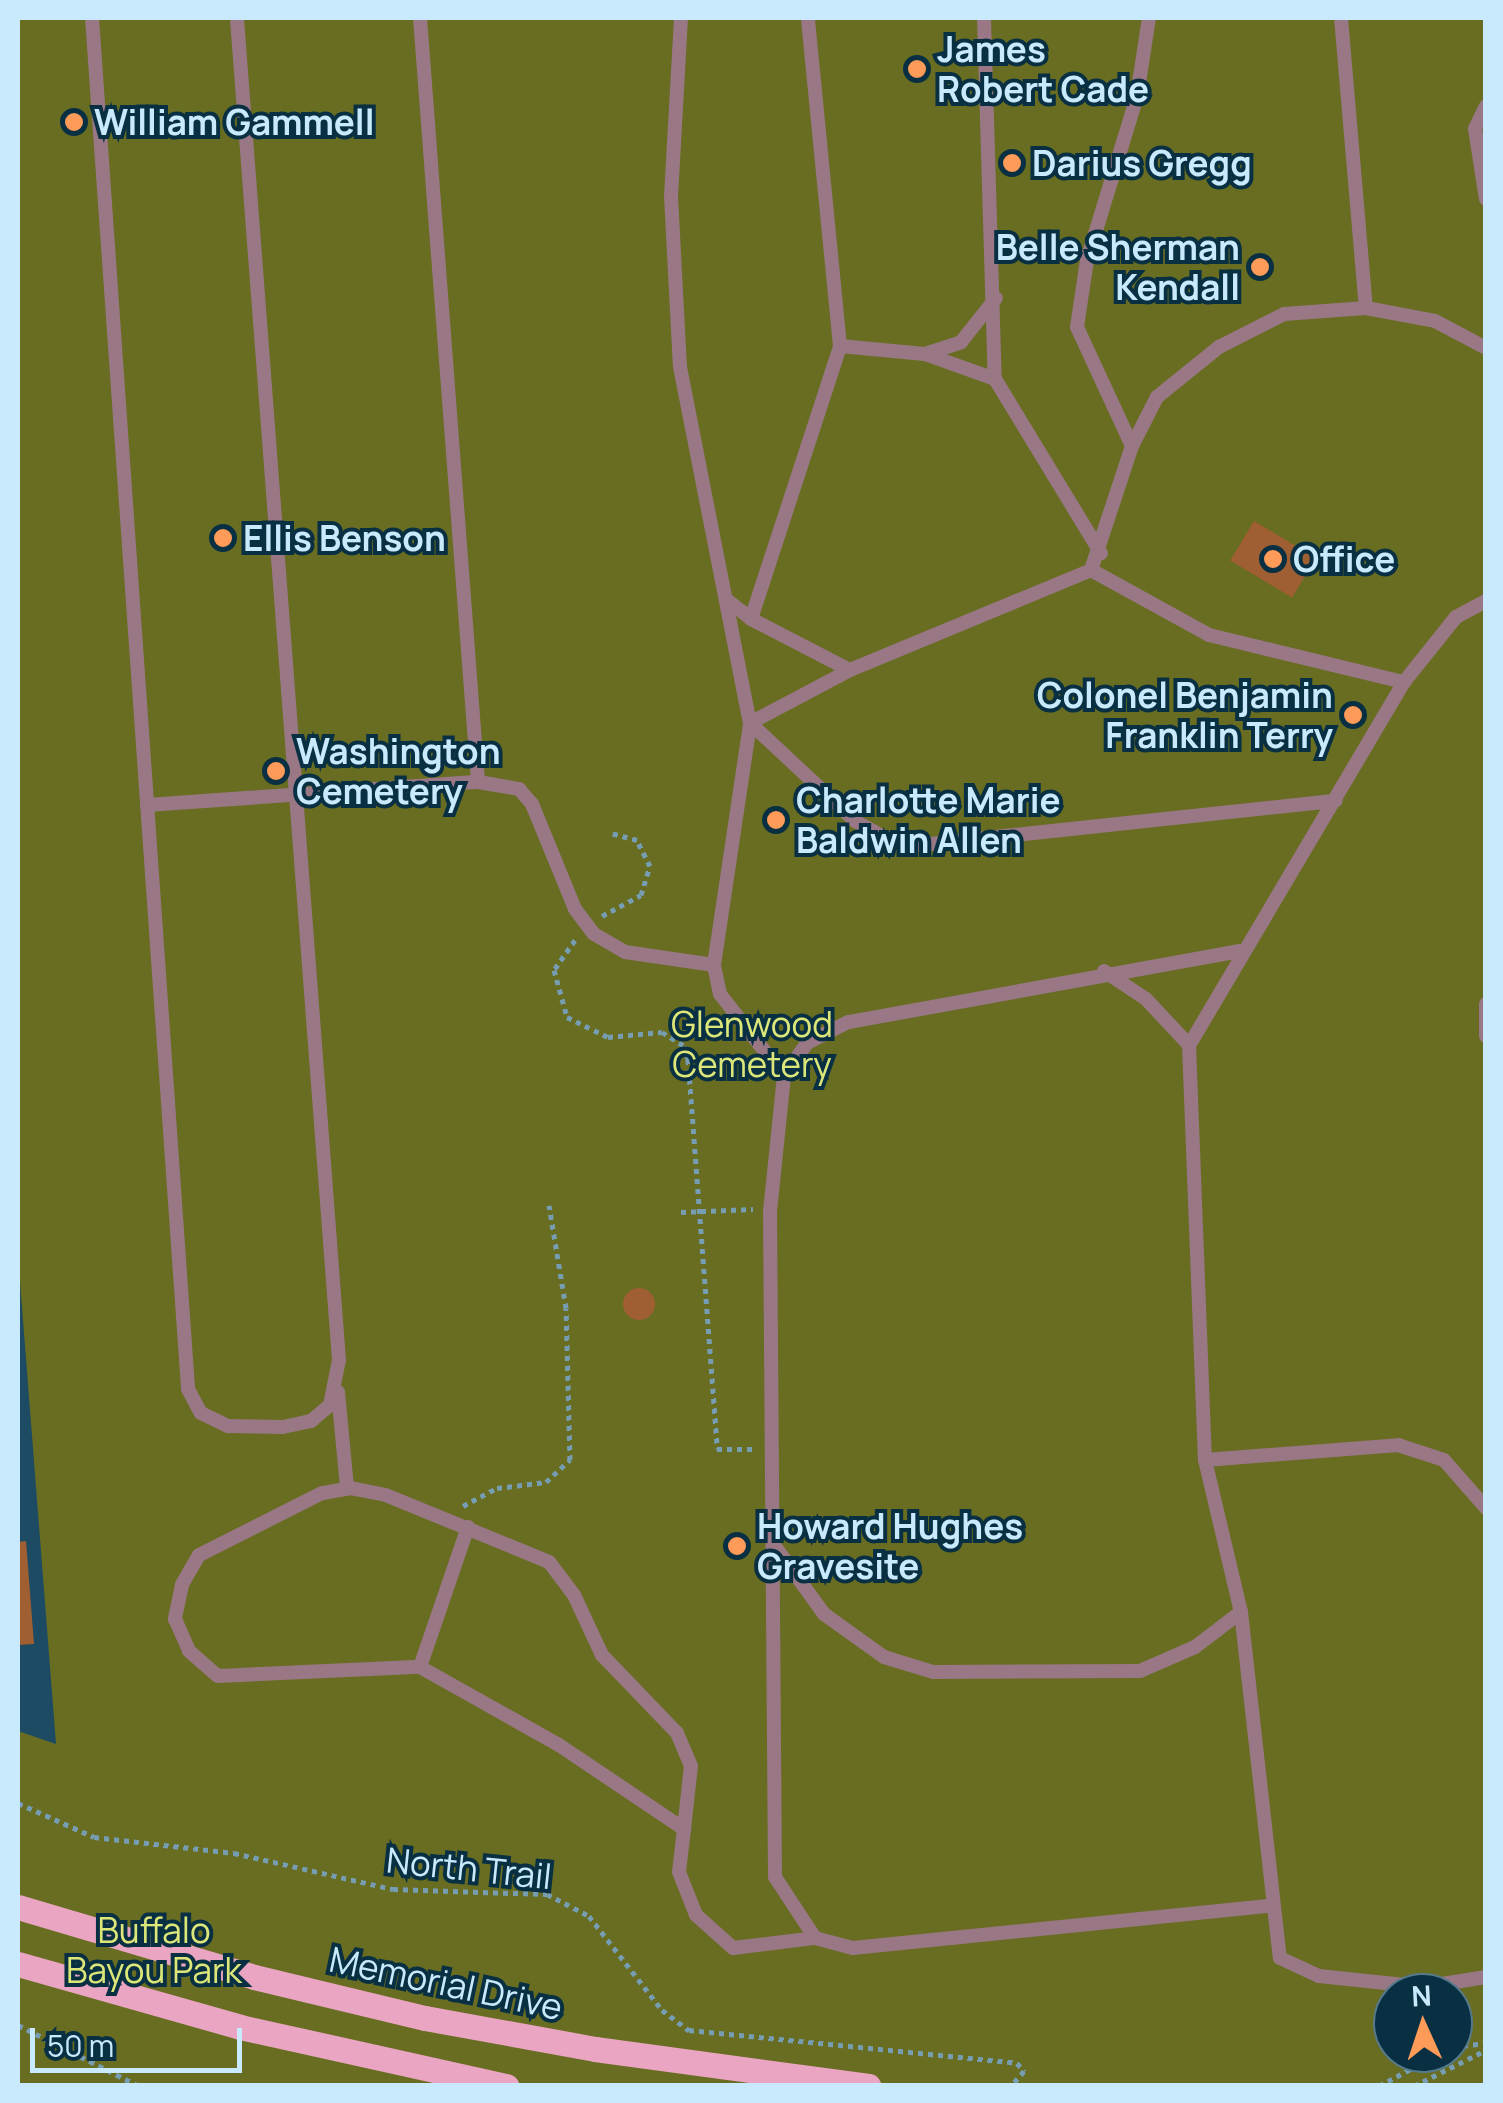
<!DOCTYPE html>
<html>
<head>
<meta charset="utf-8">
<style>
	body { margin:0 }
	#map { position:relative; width:1503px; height:2103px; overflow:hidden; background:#1c4b63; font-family:Manrope,sans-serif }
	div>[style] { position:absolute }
	.green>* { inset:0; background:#686d22 }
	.building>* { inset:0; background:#a05f32; transform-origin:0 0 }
	.round { border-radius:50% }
	.path>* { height:5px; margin-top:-2.5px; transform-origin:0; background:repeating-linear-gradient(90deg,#769db2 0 5px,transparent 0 10px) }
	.lane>* { height:14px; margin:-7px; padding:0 7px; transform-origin:7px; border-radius:7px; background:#997785 }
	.primary>* { height:25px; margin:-12.5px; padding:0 12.5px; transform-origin:12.5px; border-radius:12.5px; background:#eaa5c2 }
	.dots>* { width:28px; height:28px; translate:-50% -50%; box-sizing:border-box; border:5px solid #093042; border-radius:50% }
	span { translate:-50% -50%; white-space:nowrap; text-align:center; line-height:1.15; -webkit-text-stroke:8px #093042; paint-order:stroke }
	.poi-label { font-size:35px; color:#c9eafc; font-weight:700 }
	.left { translate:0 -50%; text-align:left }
	.right { translate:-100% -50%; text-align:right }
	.park-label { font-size:35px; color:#dde779 }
	.street-label { font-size:35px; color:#c9eafc }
	.frame { position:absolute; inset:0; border:20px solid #c9eafc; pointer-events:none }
	.north { position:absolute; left:1373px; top:1973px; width:100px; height:100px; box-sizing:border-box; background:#093042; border:2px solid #567a8c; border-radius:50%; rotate:357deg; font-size:28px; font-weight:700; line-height:40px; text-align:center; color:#c9eafc }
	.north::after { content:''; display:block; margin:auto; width:35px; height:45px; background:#fe9b58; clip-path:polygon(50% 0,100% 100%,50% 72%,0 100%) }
	.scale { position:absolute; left:30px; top:2028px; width:212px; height:45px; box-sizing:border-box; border:5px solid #c9eafc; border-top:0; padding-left:12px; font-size:30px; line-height:35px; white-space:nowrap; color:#c9eafc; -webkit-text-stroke:8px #093042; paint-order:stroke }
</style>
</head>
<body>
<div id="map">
	<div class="green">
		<div style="clip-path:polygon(evenodd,18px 18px,1485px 18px,1485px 2085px,18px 2085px,18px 1731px,56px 1744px,18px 1256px,18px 18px,1393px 1993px,1453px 1993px,1453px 2053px,1393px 2053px,1393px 1993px)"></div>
	</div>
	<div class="building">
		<div style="left:1254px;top:521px;width:72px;height:46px;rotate:31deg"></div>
		<div class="round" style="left:623px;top:1288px;width:32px;height:32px"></div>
		<div style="clip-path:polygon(26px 1541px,34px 1644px,18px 1645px,18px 1542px)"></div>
	</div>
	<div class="path">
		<div style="left:602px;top:916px;width:44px;rotate:-28.3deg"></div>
		<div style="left:641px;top:895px;width:30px;rotate:-73deg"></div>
		<div style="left:650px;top:866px;width:29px;rotate:-117deg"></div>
		<div style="left:637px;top:840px;width:27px;rotate:-165deg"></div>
		<div style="left:575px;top:940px;width:37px;rotate:125deg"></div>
		<div style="left:554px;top:970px;width:49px;rotate:74.5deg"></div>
		<div style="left:567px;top:1017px;width:46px;rotate:26deg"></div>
		<div style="left:608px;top:1037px;width:54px;rotate:-5.3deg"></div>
		<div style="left:662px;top:1032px;width:26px;rotate:32deg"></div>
		<div style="left:684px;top:1046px;width:14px;rotate:73deg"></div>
		<div style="left:688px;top:1059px;width:391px;rotate:85.7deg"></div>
		<div style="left:717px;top:1449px;width:35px"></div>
		<div style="left:681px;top:1212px;width:72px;rotate:-2.4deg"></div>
		<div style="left:463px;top:1506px;width:38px;rotate:-28deg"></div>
		<div style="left:497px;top:1488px;width:49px;rotate:-7deg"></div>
		<div style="left:546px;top:1482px;width:33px;rotate:-43deg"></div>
		<div style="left:570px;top:1460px;width:152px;rotate:-91.5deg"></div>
		<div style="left:566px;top:1308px;width:104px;rotate:-99.4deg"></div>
		<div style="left:18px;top:1803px;width:83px;rotate:24.1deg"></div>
		<div style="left:94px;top:1837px;width:141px;rotate:6.5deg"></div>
		<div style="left:234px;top:1853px;width:163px;rotate:12.8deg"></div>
		<div style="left:393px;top:1889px;width:154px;rotate:1.9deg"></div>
		<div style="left:547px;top:1894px;width:47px;rotate:27.6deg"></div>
		<div style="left:589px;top:1916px;width:119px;rotate:52.2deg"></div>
		<div style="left:662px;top:2010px;width:34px;rotate:37deg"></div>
		<div style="left:689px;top:2030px;width:330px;rotate:5.7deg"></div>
		<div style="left:1017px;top:2063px;width:11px;rotate:49deg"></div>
		<div style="left:1024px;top:2071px;width:20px;rotate:131deg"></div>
		<div style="left:18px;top:2025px;width:136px;rotate:26.8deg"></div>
		<div style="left:1453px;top:2047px;width:33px;rotate:-7deg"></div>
		<div style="left:1379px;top:2086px;width:69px;rotate:-28.4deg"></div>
		<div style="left:1414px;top:2086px;width:80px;rotate:-26.6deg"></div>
	</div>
	<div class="lane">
		<div style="left:92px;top:18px;width:1374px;rotate:85.99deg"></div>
		<div style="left:188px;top:1389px;width:27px;rotate:62deg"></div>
		<div style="left:201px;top:1413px;width:30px;rotate:26deg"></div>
		<div style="left:228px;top:1426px;width:55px;rotate:1deg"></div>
		<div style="left:283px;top:1427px;width:29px;rotate:-12deg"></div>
		<div style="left:311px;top:1421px;width:25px;rotate:-40deg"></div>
		<div style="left:330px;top:1405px;width:46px;rotate:-78.7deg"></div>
		<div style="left:339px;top:1360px;width:1346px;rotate:-94.35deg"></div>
		<div style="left:681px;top:18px;width:178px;rotate:93.2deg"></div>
		<div style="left:671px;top:196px;width:171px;rotate:87deg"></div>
		<div style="left:680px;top:367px;width:363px;rotate:78.9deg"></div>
		<div style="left:750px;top:723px;width:144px;rotate:43deg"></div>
		<div style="left:855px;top:821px;width:33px;rotate:29deg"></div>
		<div style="left:884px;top:837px;width:38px;rotate:12deg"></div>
		<div style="left:921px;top:845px;width:417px;rotate:-6.1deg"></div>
		<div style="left:984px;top:18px;width:361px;rotate:88.3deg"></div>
		<div style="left:995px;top:379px;width:204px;rotate:58.7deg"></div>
		<div style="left:1341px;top:18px;width:291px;rotate:85.1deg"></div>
		<div style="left:1486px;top:106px;width:25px;rotate:116deg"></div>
		<div style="left:1475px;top:129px;width:71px;rotate:81.1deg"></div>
		<div style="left:840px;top:346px;width:85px;rotate:5.4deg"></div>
		<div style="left:925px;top:354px;width:38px;rotate:-18deg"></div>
		<div style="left:961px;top:342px;width:56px;rotate:-51.5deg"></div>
		<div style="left:925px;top:354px;width:74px;rotate:19.7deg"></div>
		<div style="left:1132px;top:446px;width:131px;rotate:-114.8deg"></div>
		<div style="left:1077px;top:327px;width:68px;rotate:-81.5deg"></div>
		<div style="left:1087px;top:260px;width:171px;rotate:-73deg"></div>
		<div style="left:1137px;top:96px;width:79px;rotate:-81.3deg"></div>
		<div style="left:1091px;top:570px;width:135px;rotate:28.8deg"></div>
		<div style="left:1209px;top:635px;width:201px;rotate:13.6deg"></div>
		<div style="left:727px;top:600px;width:31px;rotate:38deg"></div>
		<div style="left:751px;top:619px;width:111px;rotate:27.3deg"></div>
		<div style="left:1486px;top:601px;width:34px;rotate:152deg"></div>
		<div style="left:1456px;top:617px;width:83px;rotate:128.7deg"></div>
		<div style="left:1404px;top:682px;width:422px;rotate:120.6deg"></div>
		<div style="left:1189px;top:1045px;width:415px;rotate:87.8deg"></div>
		<div style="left:1205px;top:1460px;width:156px;rotate:76.7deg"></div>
		<div style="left:1241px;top:1612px;width:348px;rotate:83.6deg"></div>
		<div style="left:1280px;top:1958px;width:43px;rotate:24.8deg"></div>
		<div style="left:1319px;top:1976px;width:105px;rotate:6deg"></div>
		<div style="left:1423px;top:1987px;width:64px;rotate:-9deg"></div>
		<div style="left:751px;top:619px;width:287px;rotate:-71.9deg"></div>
		<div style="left:840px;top:346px;width:330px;rotate:-95.6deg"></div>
		<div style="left:478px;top:782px;width:42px;rotate:9.7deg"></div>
		<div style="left:519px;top:789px;width:20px;rotate:49deg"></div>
		<div style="left:532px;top:804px;width:113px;rotate:67.7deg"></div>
		<div style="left:575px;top:909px;width:31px;rotate:53deg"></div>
		<div style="left:594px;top:934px;width:36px;rotate:30deg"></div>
		<div style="left:625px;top:952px;width:90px;rotate:8.3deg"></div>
		<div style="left:147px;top:805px;width:332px;rotate:-4deg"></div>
		<div style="left:478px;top:782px;width:766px;rotate:-94.34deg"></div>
		<div style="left:1240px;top:951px;width:398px;rotate:169.7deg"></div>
		<div style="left:848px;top:1022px;width:46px;rotate:152.9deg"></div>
		<div style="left:807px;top:1043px;width:40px;rotate:124.9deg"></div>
		<div style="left:784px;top:1076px;width:104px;rotate:-128deg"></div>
		<div style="left:720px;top:994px;width:30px;rotate:-102deg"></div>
		<div style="left:714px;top:965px;width:245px;rotate:-81.5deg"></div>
		<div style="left:750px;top:723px;width:113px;rotate:-27.9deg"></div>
		<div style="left:850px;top:670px;width:261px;rotate:-22.5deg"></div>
		<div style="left:1091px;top:570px;width:131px;rotate:-71.7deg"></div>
		<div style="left:1132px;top:446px;width:55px;rotate:-63deg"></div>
		<div style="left:1157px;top:397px;width:80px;rotate:-38.9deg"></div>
		<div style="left:1219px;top:347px;width:73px;rotate:-26.9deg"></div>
		<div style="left:1284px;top:314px;width:82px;rotate:-4.2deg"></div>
		<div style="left:1366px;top:308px;width:70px;rotate:10.7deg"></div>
		<div style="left:1435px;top:321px;width:58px;rotate:27.9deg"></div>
		<div style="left:1104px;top:971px;width:50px;rotate:33.7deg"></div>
		<div style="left:1146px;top:999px;width:63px;rotate:46.9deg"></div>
		<div style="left:1486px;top:1004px;width:32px;rotate:90deg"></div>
		<div style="left:784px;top:1076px;width:136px;rotate:95.9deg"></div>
		<div style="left:770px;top:1211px;width:666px;rotate:89.57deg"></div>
		<div style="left:775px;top:1877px;width:73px;rotate:56.7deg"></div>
		<div style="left:338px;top:1392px;width:96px;rotate:84.6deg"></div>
		<div style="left:1205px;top:1460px;width:194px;rotate:-4.4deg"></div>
		<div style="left:1398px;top:1445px;width:48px;rotate:18.1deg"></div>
		<div style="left:1444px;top:1460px;width:64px;rotate:48.8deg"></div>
		<div style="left:777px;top:1549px;width:80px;rotate:54.1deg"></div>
		<div style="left:824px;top:1614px;width:74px;rotate:35.6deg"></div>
		<div style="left:884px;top:1657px;width:51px;rotate:17deg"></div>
		<div style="left:933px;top:1672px;width:207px;rotate:-0.3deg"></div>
		<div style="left:1140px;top:1671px;width:60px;rotate:-23.6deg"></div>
		<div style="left:1195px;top:1647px;width:58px;rotate:-37.3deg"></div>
		<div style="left:420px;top:1667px;width:148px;rotate:-71.1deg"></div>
		<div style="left:684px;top:1829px;width:63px;rotate:-83.7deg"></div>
		<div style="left:691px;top:1766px;width:36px;rotate:-113deg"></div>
		<div style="left:677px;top:1733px;width:108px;rotate:-133.9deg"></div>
		<div style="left:602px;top:1655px;width:66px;rotate:-115deg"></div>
		<div style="left:574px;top:1595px;width:41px;rotate:-127.1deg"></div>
		<div style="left:549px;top:1562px;width:176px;rotate:-157.7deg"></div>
		<div style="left:386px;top:1495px;width:36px;rotate:-169deg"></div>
		<div style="left:351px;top:1488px;width:29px;rotate:170deg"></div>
		<div style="left:322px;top:1493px;width:138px;rotate:153.2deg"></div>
		<div style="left:199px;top:1555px;width:34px;rotate:120deg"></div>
		<div style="left:182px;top:1585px;width:35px;rotate:102deg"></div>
		<div style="left:175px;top:1619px;width:35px;rotate:66deg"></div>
		<div style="left:189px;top:1651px;width:38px;rotate:41deg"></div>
		<div style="left:218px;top:1676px;width:202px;rotate:-2.6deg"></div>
		<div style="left:420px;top:1667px;width:159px;rotate:29.3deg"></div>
		<div style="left:559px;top:1745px;width:151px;rotate:33.9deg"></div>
		<div style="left:684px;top:1829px;width:43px;rotate:96.6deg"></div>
		<div style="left:679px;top:1872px;width:46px;rotate:68.4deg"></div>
		<div style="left:696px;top:1915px;width:50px;rotate:41.7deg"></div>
		<div style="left:733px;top:1948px;width:83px;rotate:-7deg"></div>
		<div style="left:815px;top:1938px;width:39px;rotate:15deg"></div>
		<div style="left:853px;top:1948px;width:422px;rotate:-5.8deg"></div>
	</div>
	<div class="primary">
		<div style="left:18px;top:1907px;width:246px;rotate:16.5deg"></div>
		<div style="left:254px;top:1977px;width:176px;rotate:13.5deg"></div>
		<div style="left:425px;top:2018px;width:173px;rotate:10.3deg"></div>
		<div style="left:595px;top:2049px;width:276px;rotate:7.7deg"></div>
		<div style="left:18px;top:1964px;width:231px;rotate:15.8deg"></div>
		<div style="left:240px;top:2027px;width:273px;rotate:12.5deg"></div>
	</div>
	<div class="dots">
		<div style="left:917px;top:69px;background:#fe9b58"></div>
		<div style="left:74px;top:122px;background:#fe9b58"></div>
		<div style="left:1012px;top:163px;background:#fe9b58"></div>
		<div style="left:1260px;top:267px;background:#fe9b58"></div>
		<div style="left:223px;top:538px;background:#fe9b58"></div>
		<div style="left:1273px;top:559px;background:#fe9b58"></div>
		<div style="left:1353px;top:715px;background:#fe9b58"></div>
		<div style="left:276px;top:771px;background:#fe9b58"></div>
		<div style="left:776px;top:820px;background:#fe9b58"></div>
		<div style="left:737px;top:1546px;background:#fe9b58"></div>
	</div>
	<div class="poi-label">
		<span class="left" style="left:937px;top:69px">James<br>Robert Cade</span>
		<span class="left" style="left:94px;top:122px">William Gammell</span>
		<span class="left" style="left:1032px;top:163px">Darius Gregg</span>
		<span class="right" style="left:1240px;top:267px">Belle Sherman<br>Kendall</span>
		<span class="left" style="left:243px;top:538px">Ellis Benson</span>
		<span class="left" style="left:1293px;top:559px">Office</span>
		<span class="right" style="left:1333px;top:715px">Colonel Benjamin<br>Franklin Terry</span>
		<span class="left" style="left:296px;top:771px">Washington<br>Cemetery</span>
		<span class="left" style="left:796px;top:820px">Charlotte Marie<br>Baldwin Allen</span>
		<span class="left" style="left:757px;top:1546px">Howard Hughes<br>Gravesite</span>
	</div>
	<div class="park-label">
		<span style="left:752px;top:1044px">Glenwood<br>Cemetery</span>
		<span style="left:154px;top:1950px">Buffalo<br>Bayou Park</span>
	</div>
	<div class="street-label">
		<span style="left:469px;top:1868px;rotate:6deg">North Trail</span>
		<span style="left:446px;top:1983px;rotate:12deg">Memorial Drive</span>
	</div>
	<div class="frame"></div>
	<div class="north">N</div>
	<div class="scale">50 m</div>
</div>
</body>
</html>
